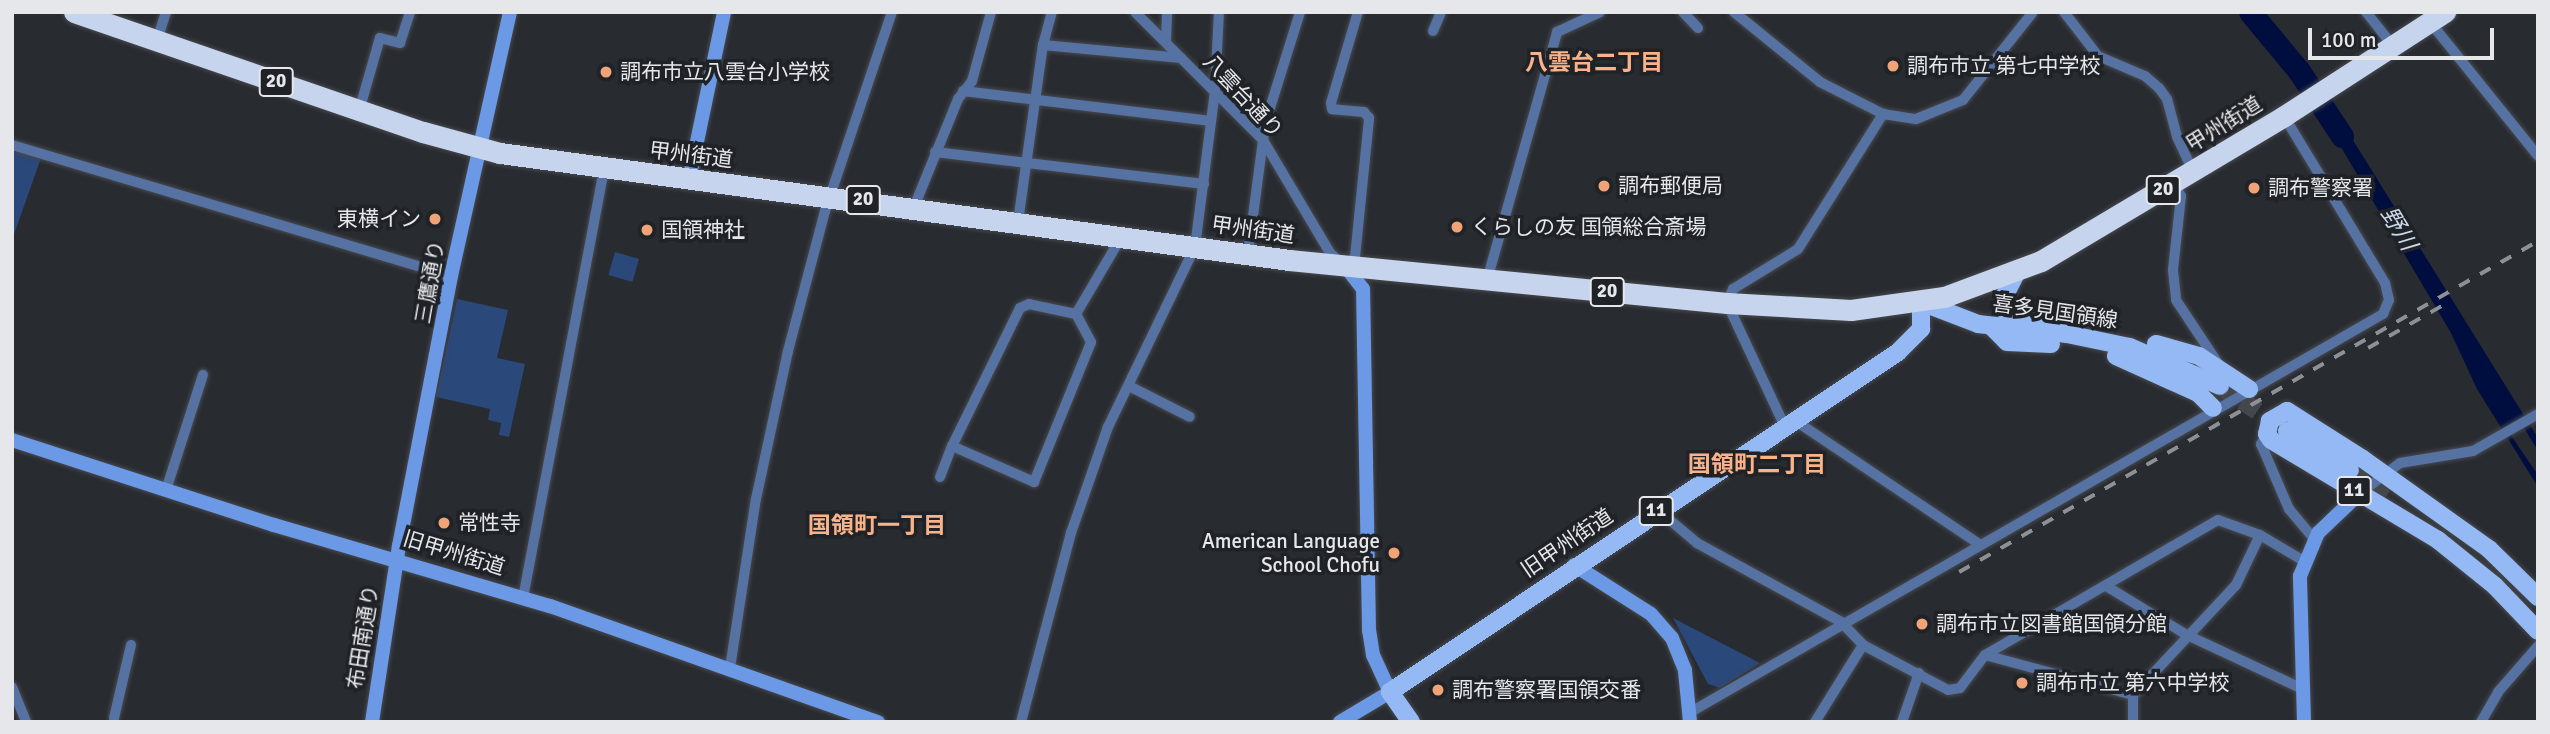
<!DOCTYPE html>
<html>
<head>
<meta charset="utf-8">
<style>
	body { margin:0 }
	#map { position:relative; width:2550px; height:734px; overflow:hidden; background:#282b30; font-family:Signika,"Noto Sans JP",sans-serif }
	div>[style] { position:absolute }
	.green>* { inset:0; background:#2b487a; transform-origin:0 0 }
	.water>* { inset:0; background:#000d3f }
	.river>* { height:23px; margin:-11.5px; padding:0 11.5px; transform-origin:11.5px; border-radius:11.5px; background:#000d3f }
	.primary-tunnel>* { height:18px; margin-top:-9px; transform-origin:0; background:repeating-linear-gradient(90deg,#44474c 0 18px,transparent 0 27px) }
	.roads { filter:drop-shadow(0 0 2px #46494e) drop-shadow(0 0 2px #46494e) }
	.street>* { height:10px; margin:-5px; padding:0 5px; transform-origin:5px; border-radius:5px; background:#5572a2 }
	.secondary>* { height:14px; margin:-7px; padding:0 7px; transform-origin:7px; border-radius:7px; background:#6b99e6 }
	.primary>* { height:18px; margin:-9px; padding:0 9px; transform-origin:9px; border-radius:9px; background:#95b9f5 }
	.highway>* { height:21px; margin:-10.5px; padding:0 10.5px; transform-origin:10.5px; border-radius:10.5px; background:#c6d5ed }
	.rail>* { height:3.5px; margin-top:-1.75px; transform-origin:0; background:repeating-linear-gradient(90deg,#8d9094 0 12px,transparent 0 24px) }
	.dots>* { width:19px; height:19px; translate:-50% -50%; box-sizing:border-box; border:4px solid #1f2226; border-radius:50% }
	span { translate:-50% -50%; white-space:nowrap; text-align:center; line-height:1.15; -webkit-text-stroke:7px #1f2226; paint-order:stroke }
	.shield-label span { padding:2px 5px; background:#1f2226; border:2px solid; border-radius:5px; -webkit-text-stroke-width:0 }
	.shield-label { font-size:19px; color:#e5e7ea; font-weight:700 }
	.poi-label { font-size:21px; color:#e5e7ea }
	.left { translate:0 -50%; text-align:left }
	.right { translate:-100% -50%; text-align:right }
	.street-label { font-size:21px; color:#e5e7ea }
	.neighbourhood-label { font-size:23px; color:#fab289; font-weight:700 }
	.water-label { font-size:23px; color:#cbd7eb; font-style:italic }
	.frame { position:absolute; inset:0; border:14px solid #e5e7ea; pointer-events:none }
	.scale { position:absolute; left:2308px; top:28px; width:186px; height:32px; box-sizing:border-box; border:4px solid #e5e7ea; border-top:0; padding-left:9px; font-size:21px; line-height:24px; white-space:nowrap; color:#e5e7ea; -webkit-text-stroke:5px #1f2226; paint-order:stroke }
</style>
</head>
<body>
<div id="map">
	<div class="green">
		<div style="clip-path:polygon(12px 151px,41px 158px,12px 240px)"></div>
		<div style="left:615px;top:252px;width:25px;height:24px;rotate:16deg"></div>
		<div style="clip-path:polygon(457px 299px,508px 310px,497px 358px,525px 364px,509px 437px,499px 435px,501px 423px,488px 420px,490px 409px,436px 397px)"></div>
		<div style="clip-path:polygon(1673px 618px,1760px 663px,1720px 688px,1708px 684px)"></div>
	</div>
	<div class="water">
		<div style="clip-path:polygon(2333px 108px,2538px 438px,2538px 451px,2523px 426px,2510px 434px,2538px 475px,2538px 487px,2477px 389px,2451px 333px,2322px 115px)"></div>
	</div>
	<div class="river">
		<div style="left:2250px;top:12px;width:77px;rotate:50.3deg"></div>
		<div style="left:2299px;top:71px;width:78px;rotate:56.5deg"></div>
	</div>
	<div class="primary-tunnel">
		<div style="left:2220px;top:386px;width:77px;rotate:33.9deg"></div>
		<div style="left:2350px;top:470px;width:45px;rotate:32.3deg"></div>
	</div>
	<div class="roads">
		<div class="street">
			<div style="left:1135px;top:12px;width:181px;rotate:45deg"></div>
			<div style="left:1263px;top:140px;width:131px;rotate:59.3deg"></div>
			<div style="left:1330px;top:253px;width:21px;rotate:41deg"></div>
			<div style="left:1346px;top:267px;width:13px;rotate:-48deg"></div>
			<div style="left:1355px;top:257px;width:140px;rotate:-84.2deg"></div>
			<div style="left:1369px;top:118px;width:8px;rotate:-130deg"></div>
			<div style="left:1364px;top:112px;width:32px;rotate:-175deg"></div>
			<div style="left:1332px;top:109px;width:6px;rotate:-99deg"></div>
			<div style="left:1331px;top:103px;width:95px;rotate:-73.5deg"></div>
			<div style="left:1683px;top:12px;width:22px;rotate:47deg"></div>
			<div style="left:1734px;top:12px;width:111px;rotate:39.1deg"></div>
			<div style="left:1820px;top:82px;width:71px;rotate:26.9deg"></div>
			<div style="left:1883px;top:114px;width:33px;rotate:9deg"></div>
			<div style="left:1916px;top:119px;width:51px;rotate:-22deg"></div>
			<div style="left:1963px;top:100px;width:112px;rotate:-51.5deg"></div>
			<div style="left:2064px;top:12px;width:56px;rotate:52.3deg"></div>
			<div style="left:2098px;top:56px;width:51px;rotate:23.1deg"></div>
			<div style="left:2145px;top:76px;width:18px;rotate:41deg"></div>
			<div style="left:2159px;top:88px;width:14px;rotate:54deg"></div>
			<div style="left:2167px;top:99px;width:39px;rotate:75deg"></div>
			<div style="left:2177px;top:137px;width:38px;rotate:65deg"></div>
			<div style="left:2366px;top:12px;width:43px;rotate:51.5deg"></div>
			<div style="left:2430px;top:22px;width:172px;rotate:51.1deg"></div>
			<div style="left:1433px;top:31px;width:21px;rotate:-67deg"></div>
			<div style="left:157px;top:40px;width:29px;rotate:-72deg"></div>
			<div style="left:1166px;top:42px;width:30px;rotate:-88deg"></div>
			<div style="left:1043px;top:45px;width:139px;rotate:5.4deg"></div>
			<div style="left:963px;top:91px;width:250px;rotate:6.9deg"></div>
			<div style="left:359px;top:111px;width:76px;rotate:-74deg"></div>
			<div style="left:380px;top:38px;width:21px;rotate:14deg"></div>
			<div style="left:400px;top:43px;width:33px;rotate:-72deg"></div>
			<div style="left:12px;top:145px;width:458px;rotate:16.6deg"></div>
			<div style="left:935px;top:152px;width:271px;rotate:6.8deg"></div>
			<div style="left:2174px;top:183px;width:15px;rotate:62deg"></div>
			<div style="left:2181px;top:196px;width:74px;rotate:96.2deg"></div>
			<div style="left:2173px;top:270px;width:30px;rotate:84deg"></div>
			<div style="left:2176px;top:300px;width:78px;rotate:56.5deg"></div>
			<div style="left:914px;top:207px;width:117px;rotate:-67.8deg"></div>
			<div style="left:958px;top:99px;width:23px;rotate:-52deg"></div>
			<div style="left:972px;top:81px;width:72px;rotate:-74.6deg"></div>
			<div style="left:1018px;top:222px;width:179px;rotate:-82deg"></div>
			<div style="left:1043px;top:45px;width:34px;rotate:-75deg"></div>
			<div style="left:1248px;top:254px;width:131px;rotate:-82.5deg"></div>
			<div style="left:1265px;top:124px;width:117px;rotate:-72.6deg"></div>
			<div style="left:1487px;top:280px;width:258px;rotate:-74.2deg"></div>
			<div style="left:1557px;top:32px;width:47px;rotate:-24.9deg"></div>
			<div style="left:1076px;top:314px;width:91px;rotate:-59.5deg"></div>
			<div style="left:1129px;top:386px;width:68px;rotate:26.9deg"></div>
			<div style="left:1797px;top:422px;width:218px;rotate:33.8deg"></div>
			<div style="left:1786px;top:429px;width:139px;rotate:-115.1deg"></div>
			<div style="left:1727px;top:303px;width:15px;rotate:-67deg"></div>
			<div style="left:1733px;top:289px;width:76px;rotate:-31.6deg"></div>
			<div style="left:1798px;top:249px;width:160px;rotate:-57.8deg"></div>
			<div style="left:2267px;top:434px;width:12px;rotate:121deg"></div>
			<div style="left:2261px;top:444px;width:71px;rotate:66.7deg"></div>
			<div style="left:2289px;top:509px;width:39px;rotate:50deg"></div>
			<div style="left:940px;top:477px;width:33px;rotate:-69deg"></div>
			<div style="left:952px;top:446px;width:90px;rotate:23.7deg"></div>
			<div style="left:1034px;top:482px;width:151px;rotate:-67.8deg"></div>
			<div style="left:1091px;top:342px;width:32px;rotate:-118deg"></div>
			<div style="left:1076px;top:314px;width:48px;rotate:-168deg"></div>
			<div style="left:1029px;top:304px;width:10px;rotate:156deg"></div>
			<div style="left:1020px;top:308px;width:154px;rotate:116.2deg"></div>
			<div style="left:166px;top:490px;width:121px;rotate:-72.2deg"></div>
			<div style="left:2359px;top:494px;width:51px;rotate:-37.1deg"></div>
			<div style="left:2400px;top:463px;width:74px;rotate:-9.3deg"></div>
			<div style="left:2473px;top:451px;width:75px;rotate:-29.6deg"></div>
			<div style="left:1658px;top:510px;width:51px;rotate:40.2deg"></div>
			<div style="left:1697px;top:543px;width:164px;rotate:28.7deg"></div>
			<div style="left:1841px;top:622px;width:32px;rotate:46deg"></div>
			<div style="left:1863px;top:645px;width:96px;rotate:27.9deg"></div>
			<div style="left:1948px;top:690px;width:12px;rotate:-9deg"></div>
			<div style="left:1960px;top:688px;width:41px;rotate:-52.9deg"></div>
			<div style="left:1985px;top:655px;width:153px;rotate:15.1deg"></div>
			<div style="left:2133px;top:695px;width:27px;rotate:90deg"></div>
			<div style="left:2106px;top:586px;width:95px;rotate:31.2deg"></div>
			<div style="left:2187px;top:635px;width:128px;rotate:25deg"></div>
			<div style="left:523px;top:598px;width:438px;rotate:-79.3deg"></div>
			<div style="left:1985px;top:655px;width:269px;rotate:-30.1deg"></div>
			<div style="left:2218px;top:520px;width:45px;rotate:19.7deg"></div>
			<div style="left:2260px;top:535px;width:51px;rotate:30.6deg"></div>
			<div style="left:730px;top:668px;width:171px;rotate:-81.3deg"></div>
			<div style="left:756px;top:499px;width:151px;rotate:-77.8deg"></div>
			<div style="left:788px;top:351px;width:145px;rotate:-75.2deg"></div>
			<div style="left:825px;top:211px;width:210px;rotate:-71.4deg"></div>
			<div style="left:12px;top:687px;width:38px;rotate:68deg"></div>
			<div style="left:2133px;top:695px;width:151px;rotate:-46.9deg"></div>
			<div style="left:2236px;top:585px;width:55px;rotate:-64.4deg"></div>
			<div style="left:1689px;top:713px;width:801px;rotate:-29.9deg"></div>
			<div style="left:2383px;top:314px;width:15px;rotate:-67deg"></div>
			<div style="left:2389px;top:300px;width:17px;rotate:-103deg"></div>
			<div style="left:2385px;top:283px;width:195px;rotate:-121.2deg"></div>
			<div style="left:114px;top:718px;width:75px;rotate:-76.9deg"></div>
			<div style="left:1021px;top:722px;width:196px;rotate:-75.2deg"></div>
			<div style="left:1071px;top:533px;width:112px;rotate:-70.8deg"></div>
			<div style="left:1108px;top:427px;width:200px;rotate:-64.2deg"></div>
			<div style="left:1195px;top:247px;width:158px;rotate:-82.7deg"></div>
			<div style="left:1215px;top:90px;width:78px;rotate:-87.1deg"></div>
			<div style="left:1815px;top:722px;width:91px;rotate:-58.1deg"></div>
			<div style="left:1902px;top:722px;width:52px;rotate:-70.9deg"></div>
			<div style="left:2481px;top:722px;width:34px;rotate:-60deg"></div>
			<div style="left:2498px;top:692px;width:61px;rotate:-49deg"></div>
		</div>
		<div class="secondary">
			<div style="left:689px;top:180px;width:172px;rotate:-78.2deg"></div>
			<div style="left:12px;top:440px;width:275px;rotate:18deg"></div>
			<div style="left:274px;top:525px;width:288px;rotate:16.4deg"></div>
			<div style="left:550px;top:606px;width:348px;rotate:19.5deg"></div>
			<div style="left:1574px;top:565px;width:91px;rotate:32.5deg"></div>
			<div style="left:1651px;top:614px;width:32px;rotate:49deg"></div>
			<div style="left:1672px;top:638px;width:35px;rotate:68deg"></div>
			<div style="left:1685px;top:671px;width:51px;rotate:84.4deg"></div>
			<div style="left:372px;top:722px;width:178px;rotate:-81.3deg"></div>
			<div style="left:399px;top:546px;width:275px;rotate:-79.1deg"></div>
			<div style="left:451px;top:276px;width:271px;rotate:-77.4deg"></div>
			<div style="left:1340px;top:722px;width:58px;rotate:-31deg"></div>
			<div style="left:1390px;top:692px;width:41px;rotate:-114.7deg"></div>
			<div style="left:1373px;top:655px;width:25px;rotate:-99deg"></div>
			<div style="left:1369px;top:630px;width:341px;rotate:-91deg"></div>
			<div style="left:1363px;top:289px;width:28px;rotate:-128deg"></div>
			<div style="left:2304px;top:722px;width:146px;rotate:-91.6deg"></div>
			<div style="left:2300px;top:576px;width:47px;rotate:-67.3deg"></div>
			<div style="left:2318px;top:533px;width:57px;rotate:-43.6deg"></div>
		</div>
		<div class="primary">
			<div style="left:1992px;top:327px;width:21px;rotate:45deg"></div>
			<div style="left:2007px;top:342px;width:44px;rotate:2.6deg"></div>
			<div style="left:2013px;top:328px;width:25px;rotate:-21deg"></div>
			<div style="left:2036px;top:319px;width:31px;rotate:7deg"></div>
			<div style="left:2010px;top:329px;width:33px;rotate:-101deg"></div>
			<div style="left:2004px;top:297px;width:28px;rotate:-63deg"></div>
			<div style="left:2156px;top:344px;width:45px;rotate:15.6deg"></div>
			<div style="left:2199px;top:356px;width:60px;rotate:33.4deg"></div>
			<div style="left:2116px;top:356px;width:90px;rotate:24.3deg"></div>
			<div style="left:2198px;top:393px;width:21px;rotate:45deg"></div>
			<div style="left:2287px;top:431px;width:74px;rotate:31.8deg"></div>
			<div style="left:2538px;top:597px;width:69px;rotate:-135.6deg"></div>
			<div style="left:2489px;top:549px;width:155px;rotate:-144.5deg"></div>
			<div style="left:2363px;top:459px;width:90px;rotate:-147.7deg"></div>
			<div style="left:2287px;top:411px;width:20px;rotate:150deg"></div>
			<div style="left:2270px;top:421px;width:13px;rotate:103deg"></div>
			<div style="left:2267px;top:434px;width:7px;rotate:56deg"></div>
			<div style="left:2271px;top:440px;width:195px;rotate:30.9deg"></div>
			<div style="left:2438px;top:540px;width:73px;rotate:38.9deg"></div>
			<div style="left:2495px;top:586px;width:62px;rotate:46.3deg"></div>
			<div style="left:1411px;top:722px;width:37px;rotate:-125deg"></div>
			<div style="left:1390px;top:692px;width:611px;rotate:-33.79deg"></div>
			<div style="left:1898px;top:352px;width:33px;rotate:-45deg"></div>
			<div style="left:1921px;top:329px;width:27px;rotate:-90deg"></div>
			<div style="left:1921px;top:302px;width:61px;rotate:21.1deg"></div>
			<div style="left:1978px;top:324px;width:90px;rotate:6.4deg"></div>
			<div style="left:2067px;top:334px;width:64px;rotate:11.7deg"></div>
			<div style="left:2130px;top:347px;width:98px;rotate:23.4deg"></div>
		</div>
		<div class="highway">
			<div style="left:74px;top:12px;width:369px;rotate:19deg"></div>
			<div style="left:423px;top:132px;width:80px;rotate:15.3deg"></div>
			<div style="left:500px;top:153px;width:796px;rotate:7.72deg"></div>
			<div style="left:1289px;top:260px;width:440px;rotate:5.6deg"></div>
			<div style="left:1727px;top:303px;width:124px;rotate:3.2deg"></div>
			<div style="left:1851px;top:310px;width:94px;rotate:-8deg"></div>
			<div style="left:1944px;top:297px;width:103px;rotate:-20.4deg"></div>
			<div style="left:2041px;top:261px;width:283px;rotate:-30.8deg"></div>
			<div style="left:2284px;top:116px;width:192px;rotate:-32.9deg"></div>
		</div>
	</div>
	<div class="rail">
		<div style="left:2368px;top:348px;width:91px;rotate:-29.7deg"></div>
		<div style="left:1959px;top:572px;width:667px;rotate:-29.76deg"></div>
	</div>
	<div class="dots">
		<div style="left:1893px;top:66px;background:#efa377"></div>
		<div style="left:606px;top:72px;background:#efa377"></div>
		<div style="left:1604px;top:186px;background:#efa377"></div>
		<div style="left:2254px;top:188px;background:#efa377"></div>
		<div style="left:435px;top:219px;background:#efa377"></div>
		<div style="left:1457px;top:227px;background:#efa377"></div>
		<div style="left:647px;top:230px;background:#efa377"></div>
		<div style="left:444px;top:523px;background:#efa377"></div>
		<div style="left:1394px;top:553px;background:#efa377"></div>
		<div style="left:1922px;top:624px;background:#efa377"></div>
		<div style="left:2022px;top:683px;background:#efa377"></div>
		<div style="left:1438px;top:690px;background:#efa377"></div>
	</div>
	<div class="shield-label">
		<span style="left:276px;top:82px">20</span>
		<span style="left:2163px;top:190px">20</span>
		<span style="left:863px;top:200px">20</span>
		<span style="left:1607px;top:292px">20</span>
		<span style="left:2354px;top:491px">11</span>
		<span style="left:1656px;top:511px">11</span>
	</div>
	<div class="poi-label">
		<span class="left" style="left:1907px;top:66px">調布市立 第七中学校</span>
		<span class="left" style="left:620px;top:72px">調布市立八雲台小学校</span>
		<span class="left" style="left:1618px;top:186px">調布郵便局</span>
		<span class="left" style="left:2268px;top:188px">調布警察署</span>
		<span class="right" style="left:421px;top:219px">東横イン</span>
		<span class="left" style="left:1471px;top:227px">くらしの友 国領総合斎場</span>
		<span class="left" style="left:661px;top:230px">国領神社</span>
		<span class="left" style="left:458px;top:523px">常性寺</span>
		<span class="right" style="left:1380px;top:553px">American Language<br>School Chofu</span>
		<span class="left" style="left:1936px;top:624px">調布市立図書館国領分館</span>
		<span class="left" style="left:2036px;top:683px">調布市立 第六中学校</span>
		<span class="left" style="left:1452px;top:690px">調布警察署国領交番</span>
	</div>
	<div class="street-label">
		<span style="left:1243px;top:96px;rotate:47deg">八雲台通り</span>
		<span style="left:2224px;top:124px;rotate:-32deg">甲州街道</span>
		<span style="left:691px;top:155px;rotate:7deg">甲州街道</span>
		<span style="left:1253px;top:230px;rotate:8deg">甲州街道</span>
		<span style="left:430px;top:282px;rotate:-80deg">三鷹通り</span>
		<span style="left:2055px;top:312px;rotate:8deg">喜多見国領線</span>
		<span style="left:1567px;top:543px;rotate:-34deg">旧甲州街道</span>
		<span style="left:454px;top:553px;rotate:17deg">旧甲州街道</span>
		<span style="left:363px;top:637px;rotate:-81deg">布田南通り</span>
	</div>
	<div class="neighbourhood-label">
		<span style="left:1594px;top:63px">八雲台二丁目</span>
		<span style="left:1757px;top:465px">国領町二丁目</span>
		<span style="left:877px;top:526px">国領町一丁目</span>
	</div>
	<div class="water-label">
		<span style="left:2398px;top:229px;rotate:59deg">野川</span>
	</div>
	<div class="frame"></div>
	<div class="scale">100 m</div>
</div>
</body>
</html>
